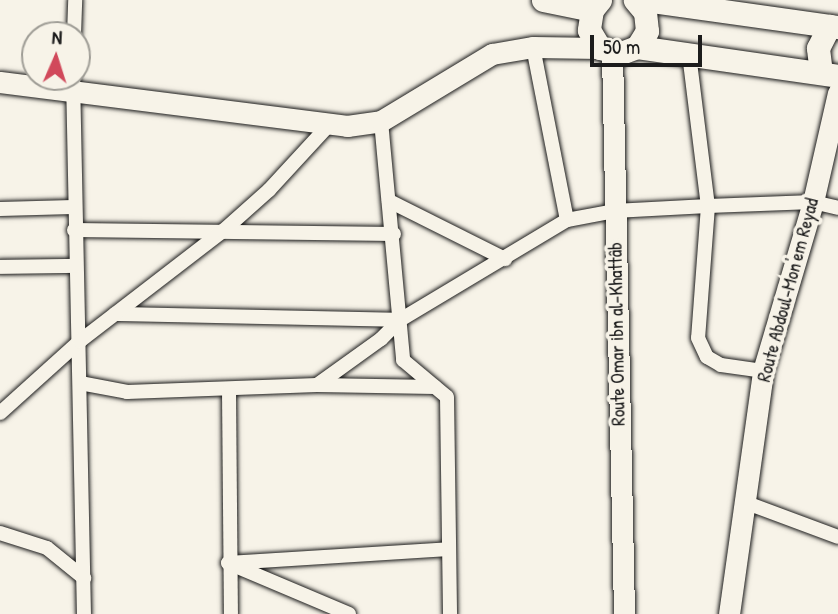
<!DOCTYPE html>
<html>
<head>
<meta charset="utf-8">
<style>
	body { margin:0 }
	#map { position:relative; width:838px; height:614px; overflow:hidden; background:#f7f3e8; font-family:"Patrick Hand",sans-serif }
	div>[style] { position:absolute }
	.roads { filter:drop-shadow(0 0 2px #1c1c1c) drop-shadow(0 0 2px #1c1c1c) }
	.street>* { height:14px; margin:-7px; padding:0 7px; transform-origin:7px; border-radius:7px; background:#f7f3e8 }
	.secondary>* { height:21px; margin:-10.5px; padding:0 10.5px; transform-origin:10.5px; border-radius:10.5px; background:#f7f3e8 }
	.primary>* { height:23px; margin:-11.5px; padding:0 11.5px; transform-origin:11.5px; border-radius:11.5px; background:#f7f3e8 }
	span { translate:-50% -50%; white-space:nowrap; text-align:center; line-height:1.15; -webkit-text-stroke:7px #f7f3e8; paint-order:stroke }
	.street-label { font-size:19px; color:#1c1c1c }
	.north { position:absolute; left:21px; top:21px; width:70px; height:70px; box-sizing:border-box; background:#f7f3e8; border:2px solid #9f9d96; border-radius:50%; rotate:3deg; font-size:19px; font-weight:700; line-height:28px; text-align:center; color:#1c1c1c }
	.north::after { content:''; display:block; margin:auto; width:24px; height:32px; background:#d1495b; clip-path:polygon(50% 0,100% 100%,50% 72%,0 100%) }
	.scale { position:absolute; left:590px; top:35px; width:112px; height:32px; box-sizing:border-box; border:4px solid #1c1c1c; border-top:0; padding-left:9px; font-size:21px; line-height:24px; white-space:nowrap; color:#1c1c1c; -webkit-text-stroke:5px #f7f3e8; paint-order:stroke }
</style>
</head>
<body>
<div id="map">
	<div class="roads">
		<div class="street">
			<div style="left:74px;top:35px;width:35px;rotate:-88deg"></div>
			<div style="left:533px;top:47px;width:176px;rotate:78.9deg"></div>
			<div style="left:689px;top:54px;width:153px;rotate:82.9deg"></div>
			<div style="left:708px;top:206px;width:132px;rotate:94.3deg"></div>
			<div style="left:698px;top:338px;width:21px;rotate:65deg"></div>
			<div style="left:707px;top:357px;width:16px;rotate:30deg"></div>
			<div style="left:721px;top:365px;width:42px;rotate:8.1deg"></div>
			<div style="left:73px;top:77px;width:537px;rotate:88.83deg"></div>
			<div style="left:381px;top:121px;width:240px;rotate:84.7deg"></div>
			<div style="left:403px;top:360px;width:57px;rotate:40.1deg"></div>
			<div style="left:447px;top:397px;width:217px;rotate:89.2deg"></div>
			<div style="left:389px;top:201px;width:130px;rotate:26.6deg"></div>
			<div style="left:0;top:209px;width:73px;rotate:-1.6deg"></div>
			<div style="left:74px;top:230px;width:320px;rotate:0.7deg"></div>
			<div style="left:0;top:267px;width:76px;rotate:-0.8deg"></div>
			<div style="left:115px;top:314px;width:285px;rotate:1.2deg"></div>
			<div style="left:80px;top:383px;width:48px;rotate:10.8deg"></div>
			<div style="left:127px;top:392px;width:190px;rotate:-2.1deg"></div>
			<div style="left:317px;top:385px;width:79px;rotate:-35.7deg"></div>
			<div style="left:381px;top:339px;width:27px;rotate:-45deg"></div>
			<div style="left:400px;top:320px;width:195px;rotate:-30.9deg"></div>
			<div style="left:567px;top:220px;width:48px;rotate:-10.8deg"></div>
			<div style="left:614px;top:211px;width:94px;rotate:-3deg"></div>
			<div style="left:708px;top:206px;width:105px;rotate:-2.2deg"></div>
			<div style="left:813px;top:202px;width:26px;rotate:13deg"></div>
			<div style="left:317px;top:385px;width:118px;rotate:1deg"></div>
			<div style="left:229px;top:391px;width:223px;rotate:89.5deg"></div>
			<div style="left:0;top:413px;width:108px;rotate:-42deg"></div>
			<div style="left:80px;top:341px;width:180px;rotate:-37.6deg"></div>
			<div style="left:223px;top:231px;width:62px;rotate:-41.7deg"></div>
			<div style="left:269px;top:190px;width:90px;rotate:-47.3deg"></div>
			<div style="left:744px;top:502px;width:100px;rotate:20.4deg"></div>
			<div style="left:0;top:533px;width:49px;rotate:17.7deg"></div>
			<div style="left:47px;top:548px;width:48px;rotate:39deg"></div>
			<div style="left:349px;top:614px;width:131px;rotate:-157.1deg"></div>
			<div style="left:228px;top:563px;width:221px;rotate:-3.6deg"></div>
		</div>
		<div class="secondary">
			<div style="left:612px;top:53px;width:561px;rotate:88.77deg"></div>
			<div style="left:0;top:82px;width:350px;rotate:7.2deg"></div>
			<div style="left:347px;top:126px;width:34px;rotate:-8deg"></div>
			<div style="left:381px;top:121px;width:130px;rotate:-31.1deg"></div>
			<div style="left:492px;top:54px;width:42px;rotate:-9.7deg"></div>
			<div style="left:533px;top:47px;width:67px;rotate:0.9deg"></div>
			<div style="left:729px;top:614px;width:245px;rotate:-82deg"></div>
			<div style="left:763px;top:371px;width:176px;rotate:-73.5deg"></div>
			<div style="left:813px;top:202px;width:112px;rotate:-77.1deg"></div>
		</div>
		<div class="primary">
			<div style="left:543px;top:0;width:50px;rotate:11.5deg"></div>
			<div style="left:600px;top:0;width:13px;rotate:129deg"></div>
			<div style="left:592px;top:10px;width:20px;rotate:99deg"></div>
			<div style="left:589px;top:30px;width:21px;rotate:59deg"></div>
			<div style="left:600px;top:48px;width:22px;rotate:13deg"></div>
			<div style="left:621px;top:53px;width:17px;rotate:-21deg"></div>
			<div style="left:637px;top:47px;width:19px;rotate:-58deg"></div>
			<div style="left:647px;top:31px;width:19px;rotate:-96deg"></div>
			<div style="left:645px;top:12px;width:16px;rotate:-130deg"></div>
			<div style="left:645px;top:0;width:195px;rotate:8deg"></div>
			<div style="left:637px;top:47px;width:203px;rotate:8.2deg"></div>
			<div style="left:821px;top:73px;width:25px;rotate:-97deg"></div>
			<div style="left:818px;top:48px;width:25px;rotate:-63deg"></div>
		</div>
	</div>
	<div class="street-label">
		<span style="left:788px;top:290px;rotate:-75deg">Route Abdoul-Mon'em Reyad</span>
		<span style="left:617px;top:334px;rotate:-91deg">Route Omar ibn al-Khattâb</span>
	</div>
	<div class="north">N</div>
	<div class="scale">50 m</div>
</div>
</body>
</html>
